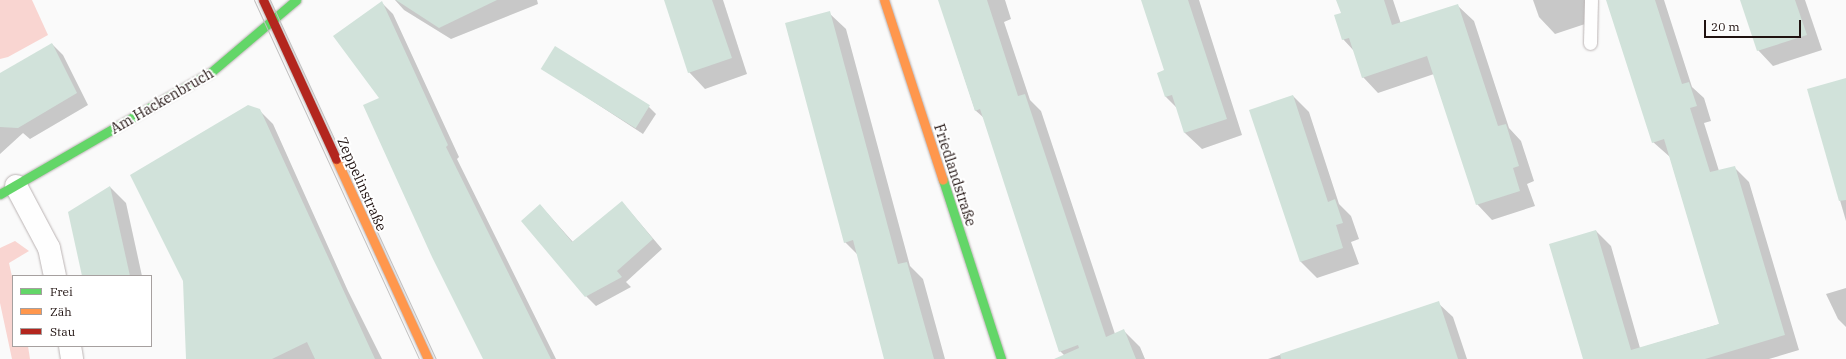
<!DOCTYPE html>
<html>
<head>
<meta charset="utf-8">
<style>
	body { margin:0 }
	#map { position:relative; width:1846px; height:359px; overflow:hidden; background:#fafafa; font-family:"IBM Plex Serif",serif }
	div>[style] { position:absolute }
	.green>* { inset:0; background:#f9d5d1 }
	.shadow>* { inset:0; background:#0003 }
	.building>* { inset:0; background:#d1e2da; transform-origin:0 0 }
	.roads { filter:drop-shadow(0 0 1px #bbb4b4) drop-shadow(0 0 1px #bbb4b4) }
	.lane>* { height:13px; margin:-6.5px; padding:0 6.5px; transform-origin:6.5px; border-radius:6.5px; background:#fefefe }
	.street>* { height:22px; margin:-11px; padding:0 11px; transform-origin:11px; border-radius:11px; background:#fefefe }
	.fast>* { height:9px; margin:-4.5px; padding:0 4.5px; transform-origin:4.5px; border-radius:4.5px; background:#63d668 }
	.slow>* { height:9px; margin:-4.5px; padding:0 4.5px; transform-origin:4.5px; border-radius:4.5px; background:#ff974d }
	.jam>* { height:9px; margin:-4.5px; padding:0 4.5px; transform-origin:4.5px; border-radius:4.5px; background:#b3261e }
	.tram>* { height:1px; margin:-0.5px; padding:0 0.5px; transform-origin:0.5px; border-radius:0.5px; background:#c1c0c0 }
	span { translate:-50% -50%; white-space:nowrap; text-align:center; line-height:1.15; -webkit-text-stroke:4px #fff; paint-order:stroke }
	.street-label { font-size:14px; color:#201210 }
	.legend { position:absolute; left:12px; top:275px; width:140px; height:72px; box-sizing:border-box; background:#fff; border:1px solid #a6a09f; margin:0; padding:5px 7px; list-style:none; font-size:12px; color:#201210 }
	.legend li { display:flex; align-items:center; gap:8px; height:20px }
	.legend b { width:20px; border:1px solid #a6a09f }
	.scale { position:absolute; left:1704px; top:20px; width:97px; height:18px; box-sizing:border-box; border:2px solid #201210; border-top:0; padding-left:5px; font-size:12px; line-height:14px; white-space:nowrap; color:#201210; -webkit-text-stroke:3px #fff; paint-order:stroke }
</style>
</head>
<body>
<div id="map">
	<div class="green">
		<div style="clip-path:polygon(0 0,32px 0,48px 35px,8px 57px,0 59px)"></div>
		<div style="clip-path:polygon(15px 241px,29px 251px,9px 263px,13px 281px,13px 346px,28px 346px,30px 359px,12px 359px,0 303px,0 248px)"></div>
	</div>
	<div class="shadow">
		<div style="clip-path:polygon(395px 0,537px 0,538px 4px,451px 39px,404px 10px)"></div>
		<div style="clip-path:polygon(665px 0,723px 0,747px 74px,705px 89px,689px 72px)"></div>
		<div style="clip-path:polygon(939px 0,1005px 0,1011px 19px,1004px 22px,1030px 100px,1041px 111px,1115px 334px,1124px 331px,1140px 347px,1145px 359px,1068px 359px,1060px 351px,984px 118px,975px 110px)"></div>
		<div style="clip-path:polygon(1142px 0,1199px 0,1242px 135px,1202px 149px,1185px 133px,1177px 108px,1166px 97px,1165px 71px)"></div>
		<div style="clip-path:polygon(1338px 0,1393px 0,1401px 24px,1458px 6px,1474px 21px,1509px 128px,1521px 141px,1534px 181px,1527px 184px,1535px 206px,1492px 220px,1477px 204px,1434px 74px,1378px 93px,1363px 77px,1354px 51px,1343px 39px,1342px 14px)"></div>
		<div style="clip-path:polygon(1533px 0,1590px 0,1597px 20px,1555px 34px,1539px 17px)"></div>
		<div style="clip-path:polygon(1607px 0,1664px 0,1692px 87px,1704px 98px,1711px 121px,1704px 123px,1719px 171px,1734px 167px,1749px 182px,1799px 350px,1769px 359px,1584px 359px,1596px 231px,1611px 246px,1640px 348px,1720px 324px,1670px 157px,1653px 142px)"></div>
		<div style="clip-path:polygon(1741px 0,1805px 0,1822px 50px,1773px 66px,1758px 50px)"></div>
		<div style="clip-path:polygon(381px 2px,393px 14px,459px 157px,457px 159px,556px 359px,485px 359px,381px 98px)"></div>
		<div style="clip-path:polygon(829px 13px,846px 29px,910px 266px,923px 279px,945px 359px,886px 359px,858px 255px,845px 242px)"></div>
		<div style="clip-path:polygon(52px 44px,63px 55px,88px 105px,30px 139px,23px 133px,0 154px,0 74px)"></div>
		<div style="clip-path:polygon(542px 68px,649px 107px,656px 114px,643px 134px)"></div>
		<div style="clip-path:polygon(1846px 79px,1846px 221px,1808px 90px)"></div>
		<div style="clip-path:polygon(1293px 96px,1309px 112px,1339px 204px,1351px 216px,1359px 239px,1351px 242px,1359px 264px,1317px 278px,1301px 262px)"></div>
		<div style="clip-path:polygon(259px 110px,273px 124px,348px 291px,382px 359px,187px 359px)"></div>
		<div style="clip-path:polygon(110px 187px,126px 203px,142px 276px,83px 276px)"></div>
		<div style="clip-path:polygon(622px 202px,662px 249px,626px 282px,631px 287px,596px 306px,586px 296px,540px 205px,573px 242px)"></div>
		<div style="clip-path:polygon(1846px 288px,1846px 327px,1838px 319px,1826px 294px)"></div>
		<div style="clip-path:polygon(1438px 303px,1453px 317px,1467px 359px,1268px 359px)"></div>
	</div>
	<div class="building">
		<div style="clip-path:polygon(396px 0,497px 0,439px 28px)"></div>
		<div style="clip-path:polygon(664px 0,712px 0,732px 58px,688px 73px)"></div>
		<div style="clip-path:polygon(938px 0,987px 0,1018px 96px,1025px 94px,1106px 337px,1124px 329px,1136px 359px,1054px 359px,1079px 348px,1078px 345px,1059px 352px,980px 109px,975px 111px)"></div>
		<div style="clip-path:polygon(1141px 0,1188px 0,1227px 119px,1184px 133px,1172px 95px,1165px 97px,1157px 73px,1164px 70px)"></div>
		<div style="clip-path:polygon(1336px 0,1384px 0,1392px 25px,1458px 4px,1498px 126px,1506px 124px,1519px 166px,1513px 168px,1520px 191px,1476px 205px,1427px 56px,1362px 78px,1349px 38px,1342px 40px,1334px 15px,1341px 13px)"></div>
		<div style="clip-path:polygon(1606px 0,1655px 0,1682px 84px,1689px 82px,1697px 106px,1690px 108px,1710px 172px,1735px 166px,1785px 335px,1705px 359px,1583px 359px,1549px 244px,1596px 230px,1631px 350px,1719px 324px,1664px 139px,1652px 143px)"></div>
		<div style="clip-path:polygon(1740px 0,1795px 0,1807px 35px,1757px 51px)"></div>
		<div style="clip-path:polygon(382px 1px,448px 145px,446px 147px,551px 359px,483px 359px,432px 257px,363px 105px,379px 98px,333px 36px)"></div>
		<div style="clip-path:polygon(830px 11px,898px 264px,907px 262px,934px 359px,884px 359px,853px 240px,844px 243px,785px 23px)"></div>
		<div style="clip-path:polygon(52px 43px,77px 93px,18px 128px,0 127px,0 73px)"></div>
		<div style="left:555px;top:46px;width:112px;height:27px;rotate:32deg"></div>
		<div style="clip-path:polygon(1846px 78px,1846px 200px,1839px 201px,1807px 89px)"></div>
		<div style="clip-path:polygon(1293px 95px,1328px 202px,1335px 199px,1343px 223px,1336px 225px,1343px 248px,1300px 262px,1249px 110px)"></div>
		<div style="clip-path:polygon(248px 105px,260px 109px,375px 359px,315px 359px,307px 342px,272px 359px,186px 359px,183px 281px,130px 175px)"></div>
		<div style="clip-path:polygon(110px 186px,130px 276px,82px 276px,68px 212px)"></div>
		<div style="clip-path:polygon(622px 201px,653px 239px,617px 271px,622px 277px,585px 297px,521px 221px,540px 204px,572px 242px)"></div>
		<div style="clip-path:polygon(1439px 301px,1458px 359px,1281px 359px,1280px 354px)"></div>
	</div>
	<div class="roads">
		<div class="lane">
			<div style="left:1590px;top:43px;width:43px;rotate:-88.7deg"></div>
		</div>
		<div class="street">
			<div style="left:16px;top:186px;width:70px;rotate:62deg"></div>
			<div style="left:49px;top:248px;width:29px;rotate:78deg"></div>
			<div style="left:70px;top:346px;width:13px;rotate:81deg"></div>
		</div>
		<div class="fast">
			<div style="left:943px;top:180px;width:188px;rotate:72deg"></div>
			<div style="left:0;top:194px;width:242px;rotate:-30deg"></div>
			<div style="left:210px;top:73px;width:113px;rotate:-40.3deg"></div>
		</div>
		<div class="slow">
			<div style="left:884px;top:0;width:189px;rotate:71.9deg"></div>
			<div style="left:336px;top:159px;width:220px;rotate:65.3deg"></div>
		</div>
		<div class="jam">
			<div style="left:263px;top:0;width:175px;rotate:65.3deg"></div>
		</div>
	</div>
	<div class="tram">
		<div style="left:254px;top:0;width:395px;rotate:65.3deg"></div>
		<div style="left:270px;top:0;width:396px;rotate:65.2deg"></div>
	</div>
	<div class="street-label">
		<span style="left:162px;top:101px;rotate:-30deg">Am Hackenbruch</span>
		<span style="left:955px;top:175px;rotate:72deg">Friedlandstraße</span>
		<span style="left:362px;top:184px;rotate:66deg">Zeppelinstraße</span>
	</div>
	<ul class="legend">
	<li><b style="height:5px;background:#63d668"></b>Frei</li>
	<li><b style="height:5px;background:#ff974d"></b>Zäh</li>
	<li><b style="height:5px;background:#b3261e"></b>Stau</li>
	</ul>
	<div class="scale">20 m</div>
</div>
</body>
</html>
